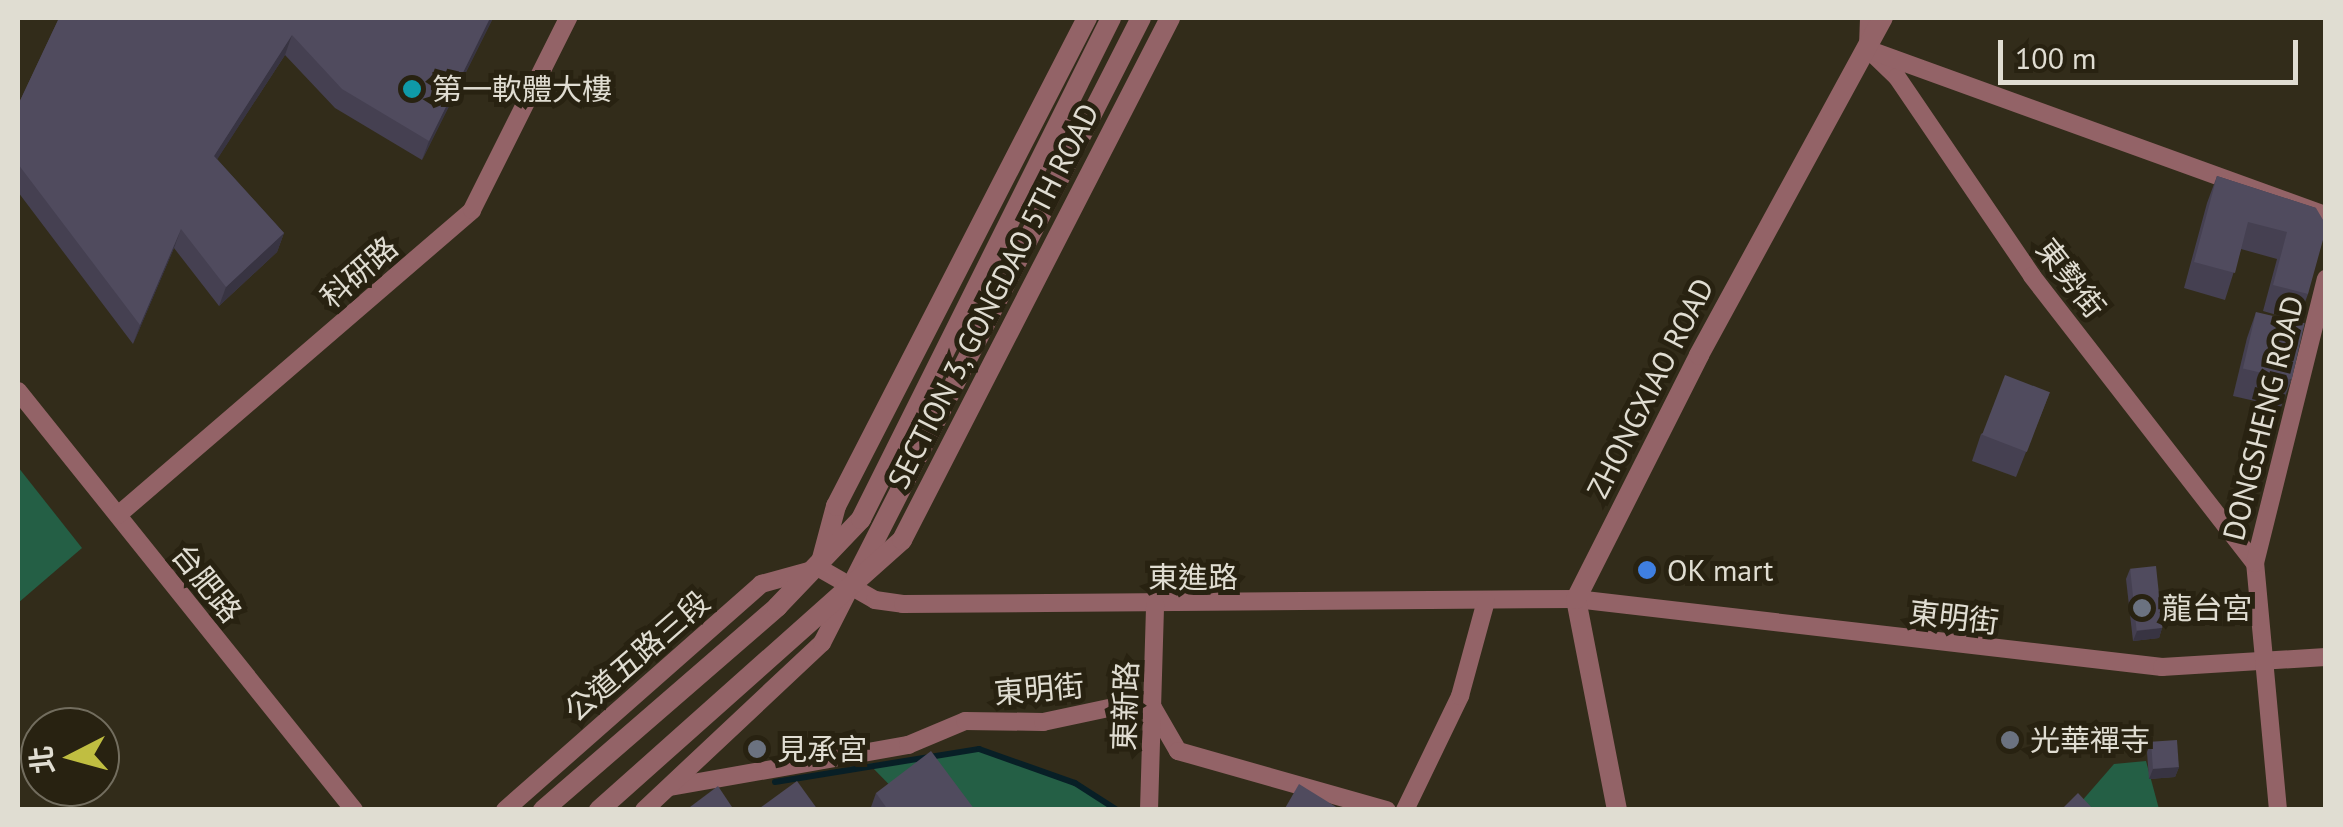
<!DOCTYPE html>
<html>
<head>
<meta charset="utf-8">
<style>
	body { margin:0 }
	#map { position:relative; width:2343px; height:827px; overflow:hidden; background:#322c1a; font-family:"PT Sans","Noto Sans TC",sans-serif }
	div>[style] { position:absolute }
	.green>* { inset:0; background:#245f45 }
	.stream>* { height:6px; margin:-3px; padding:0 3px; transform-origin:3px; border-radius:3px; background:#081f26 }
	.minor>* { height:18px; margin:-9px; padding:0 9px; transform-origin:9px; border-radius:9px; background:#936367 }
	.tertiary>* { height:20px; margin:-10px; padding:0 10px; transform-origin:10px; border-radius:10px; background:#936367 }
	.wall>* { inset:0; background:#454051 }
	.shaded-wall>* { inset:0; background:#383442 }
	.building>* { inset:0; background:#504b5e; transform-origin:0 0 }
	.dots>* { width:28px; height:28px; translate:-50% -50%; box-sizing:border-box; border:5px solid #282211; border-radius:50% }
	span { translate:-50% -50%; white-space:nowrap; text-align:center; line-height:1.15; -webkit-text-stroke:10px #282211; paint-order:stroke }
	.poi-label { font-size:30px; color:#e0ddd2 }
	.left { translate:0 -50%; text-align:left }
	.street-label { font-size:30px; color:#e0ddd2 }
	.frame { position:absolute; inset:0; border:20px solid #e0ddd2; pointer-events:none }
	.north { position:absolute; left:20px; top:707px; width:100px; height:100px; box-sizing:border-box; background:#282211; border:2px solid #726d5e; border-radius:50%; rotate:264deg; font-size:28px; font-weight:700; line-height:40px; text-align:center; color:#e0ddd2 }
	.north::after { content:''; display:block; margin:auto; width:35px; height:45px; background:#c0be41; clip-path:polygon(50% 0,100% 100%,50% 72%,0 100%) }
	.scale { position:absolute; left:1998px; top:40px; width:300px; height:45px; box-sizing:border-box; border:5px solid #e0ddd2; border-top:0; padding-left:12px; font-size:30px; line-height:35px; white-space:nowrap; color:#e0ddd2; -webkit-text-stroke:8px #282211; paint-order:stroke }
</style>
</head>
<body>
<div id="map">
	<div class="green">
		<div style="clip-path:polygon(18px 467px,82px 548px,18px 603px)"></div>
		<div style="clip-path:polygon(979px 749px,1075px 783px,1117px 809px,913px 809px,869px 764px)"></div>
		<div style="clip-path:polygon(2146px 761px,2159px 809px,2074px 810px,2114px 764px)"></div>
	</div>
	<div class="stream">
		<div style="left:775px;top:782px;width:207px;rotate:-9.2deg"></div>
		<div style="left:979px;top:749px;width:102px;rotate:19.5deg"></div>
		<div style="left:1075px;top:783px;width:50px;rotate:32.7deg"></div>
	</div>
	<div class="minor">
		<div style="left:1869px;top:18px;width:31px;rotate:92deg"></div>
		<div style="left:1868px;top:49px;width:40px;rotate:44deg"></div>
		<div style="left:1897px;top:77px;width:240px;rotate:55.8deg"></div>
		<div style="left:2032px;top:276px;width:363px;rotate:52.2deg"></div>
		<div style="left:1875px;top:52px;width:480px;rotate:19.9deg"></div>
		<div style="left:18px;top:391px;width:537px;rotate:51.27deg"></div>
		<div style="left:118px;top:515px;width:467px;rotate:-40.7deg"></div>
		<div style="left:472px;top:210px;width:215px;rotate:-63.4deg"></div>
		<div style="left:670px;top:787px;width:242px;rotate:-10deg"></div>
		<div style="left:908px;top:745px;width:62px;rotate:-22.8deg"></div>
		<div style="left:965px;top:721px;width:78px;rotate:0.7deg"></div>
		<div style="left:1043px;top:722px;width:96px;rotate:-12deg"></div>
		<div style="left:1137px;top:702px;width:16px;rotate:15deg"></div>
		<div style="left:1152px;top:706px;width:52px;rotate:60deg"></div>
		<div style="left:1178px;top:751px;width:217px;rotate:15.8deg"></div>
		<div style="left:505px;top:810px;width:341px;rotate:-41.4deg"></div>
		<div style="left:761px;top:584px;width:60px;rotate:-15.4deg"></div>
		<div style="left:819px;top:568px;width:64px;rotate:29.7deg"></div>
		<div style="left:875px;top:600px;width:28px;rotate:8deg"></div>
		<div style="left:903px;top:604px;width:673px;rotate:-0.43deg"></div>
		<div style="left:1576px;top:599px;width:590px;rotate:6.62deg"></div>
		<div style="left:2162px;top:667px;width:164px;rotate:-3.5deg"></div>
		<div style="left:644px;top:810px;width:244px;rotate:-43.2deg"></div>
		<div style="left:822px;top:643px;width:62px;rotate:-63deg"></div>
		<div style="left:1149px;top:810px;width:206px;rotate:-88.3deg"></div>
		<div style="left:1405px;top:810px;width:127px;rotate:-64.2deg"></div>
		<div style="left:1460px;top:696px;width:98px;rotate:-74.7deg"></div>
		<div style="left:2278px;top:810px;width:248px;rotate:-95.3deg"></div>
		<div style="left:2255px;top:563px;width:293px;rotate:-76deg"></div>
	</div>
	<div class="tertiary">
		<div style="left:821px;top:562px;width:58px;rotate:-75deg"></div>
		<div style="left:836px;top:506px;width:549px;rotate:-62.78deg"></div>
		<div style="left:856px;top:577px;width:627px;rotate:-62.99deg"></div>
		<div style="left:543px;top:810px;width:310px;rotate:-40.9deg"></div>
		<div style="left:777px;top:607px;width:122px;rotate:-46.3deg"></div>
		<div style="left:861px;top:519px;width:560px;rotate:-63.48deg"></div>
		<div style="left:599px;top:810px;width:406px;rotate:-41.7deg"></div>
		<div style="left:902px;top:540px;width:587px;rotate:-62.82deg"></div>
		<div style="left:1617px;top:810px;width:215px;rotate:-101deg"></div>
		<div style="left:1576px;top:599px;width:273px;rotate:-63.2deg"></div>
		<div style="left:1699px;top:355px;width:384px;rotate:-61.4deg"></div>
	</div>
	<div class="wall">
		<div style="clip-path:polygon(59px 18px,493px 18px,422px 160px,335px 108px,285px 55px,217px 159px,284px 233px,277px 252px,219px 306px,174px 248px,133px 344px,18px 192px,18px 105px)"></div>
		<div style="clip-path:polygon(2217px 176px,2316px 208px,2308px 294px,2298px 321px,2263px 311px,2277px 259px,2241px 249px,2225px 300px,2184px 288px,2207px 203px)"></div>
		<div style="clip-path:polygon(2256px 312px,2291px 381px,2281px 407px,2233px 396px,2247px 338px)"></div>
		<div style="clip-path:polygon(2050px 392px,2016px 477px,1972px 461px,1981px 434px)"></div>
		<div style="clip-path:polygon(2130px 569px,2162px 628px,2159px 638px,2133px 641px,2126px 579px)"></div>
		<div style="clip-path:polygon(2151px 742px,2179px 767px,2175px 777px,2149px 779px,2147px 752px)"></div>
		<div style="clip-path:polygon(876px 793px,975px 810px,870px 810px)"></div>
	</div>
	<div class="shaded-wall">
		<div style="clip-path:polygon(490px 18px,493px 18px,422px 160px,429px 141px)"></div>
		<div style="clip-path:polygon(292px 35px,285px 55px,207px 175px,214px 156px)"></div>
		<div style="clip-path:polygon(181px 229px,174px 248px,133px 344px,140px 325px)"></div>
		<div style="clip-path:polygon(284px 233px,277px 252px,219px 306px,226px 287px)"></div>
		<div style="clip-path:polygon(2162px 628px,2159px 638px,2133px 641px,2137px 631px)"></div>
		<div style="clip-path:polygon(2179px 767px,2175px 777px,2149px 779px,2153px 769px)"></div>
	</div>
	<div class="building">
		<div style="clip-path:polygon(59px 18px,490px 18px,429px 141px,342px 89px,292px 35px,214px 156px,284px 233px,226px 287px,181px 229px,140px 325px,18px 164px,18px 105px)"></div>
		<div style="clip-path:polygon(2217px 176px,2316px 208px,2326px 225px,2326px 229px,2308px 294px,2273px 285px,2287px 232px,2248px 222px,2235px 273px,2194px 262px)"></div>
		<div style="left:2256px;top:312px;width:50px;height:58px;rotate:13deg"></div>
		<div style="left:2005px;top:375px;width:48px;height:64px;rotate:21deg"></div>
		<div style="left:2156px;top:566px;width:62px;height:26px;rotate:84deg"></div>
		<div style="left:2177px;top:740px;width:27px;height:26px;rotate:86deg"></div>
		<div style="clip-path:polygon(931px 751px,975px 810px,888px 810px,876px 793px)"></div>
		<div style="clip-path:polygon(797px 781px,818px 810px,757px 810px)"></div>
		<div style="clip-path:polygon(1299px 784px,1341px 810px,1284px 810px)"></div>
		<div style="clip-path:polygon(718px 786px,734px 810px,686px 810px)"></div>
		<div style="clip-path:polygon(2078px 793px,2094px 810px,2061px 810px)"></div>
	</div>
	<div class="dots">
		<div style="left:412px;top:89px;background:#0f9aa8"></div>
		<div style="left:1647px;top:570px;background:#3f7fe0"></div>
		<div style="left:2142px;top:608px;background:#6b7280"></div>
		<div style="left:2010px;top:740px;background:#6b7280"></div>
		<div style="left:757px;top:749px;background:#6b7280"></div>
	</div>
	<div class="poi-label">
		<span class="left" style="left:432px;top:89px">第一軟體大樓</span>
		<span class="left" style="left:1667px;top:570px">OK mart</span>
		<span class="left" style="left:2162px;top:608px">龍台宮</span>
		<span class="left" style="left:2030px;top:740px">光華禪寺</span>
		<span class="left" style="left:777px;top:749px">見承宮</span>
	</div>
	<div class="street-label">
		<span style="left:359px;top:272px;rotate:-41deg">科研路</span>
		<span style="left:2071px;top:278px;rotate:52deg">東勢街</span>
		<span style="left:993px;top:296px;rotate:-63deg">SECTION 3, GONGDAO 5TH ROAD</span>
		<span style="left:1650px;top:388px;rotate:-63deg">ZHONGXIAO ROAD</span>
		<span style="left:2263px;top:418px;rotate:-76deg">DONGSHENG ROAD</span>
		<span style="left:1193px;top:577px">東進路</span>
		<span style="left:207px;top:583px;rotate:51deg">台肥路</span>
		<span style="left:1954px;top:617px;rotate:7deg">東明街</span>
		<span style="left:637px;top:656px;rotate:-41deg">公道五路三段</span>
		<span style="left:1039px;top:689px;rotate:-5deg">東明街</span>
		<span style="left:1125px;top:706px;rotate:-88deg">東新路</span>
	</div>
	<div class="frame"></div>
	<div class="north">北</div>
	<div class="scale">100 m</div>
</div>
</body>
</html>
